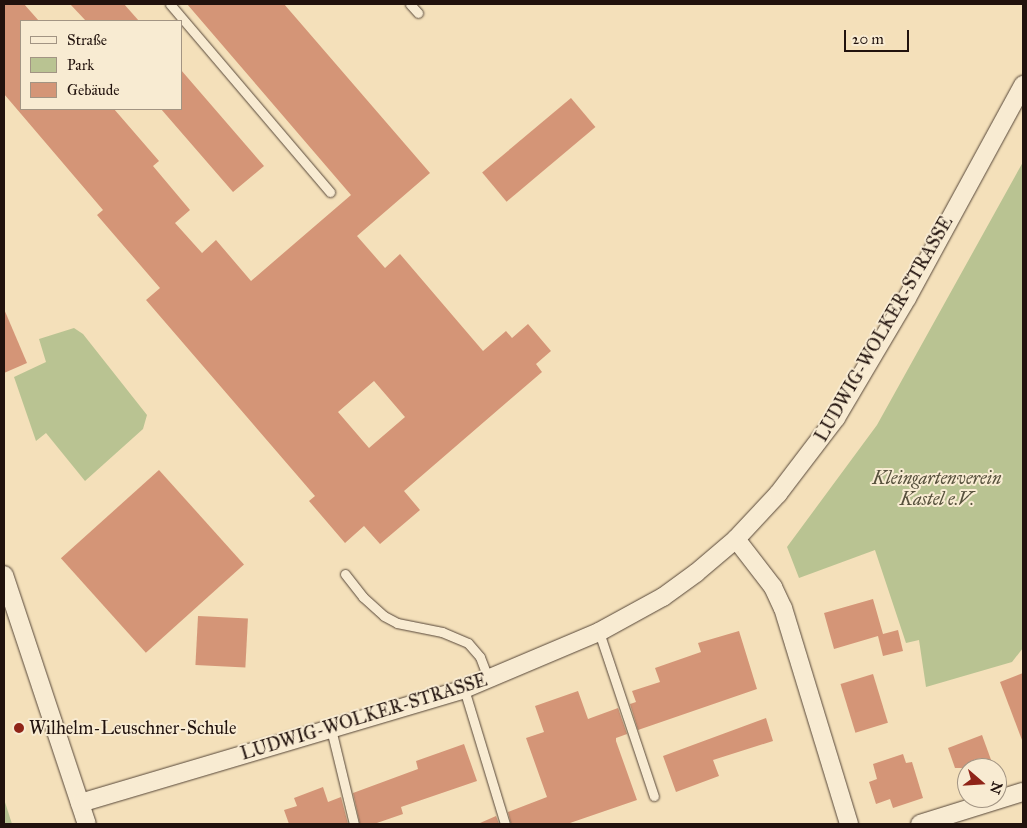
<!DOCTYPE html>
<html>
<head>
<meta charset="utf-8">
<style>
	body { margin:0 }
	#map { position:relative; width:1027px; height:828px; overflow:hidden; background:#f4e0ba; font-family:"IM FELL Great Primer",serif }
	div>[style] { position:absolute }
	.green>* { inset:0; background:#b9c392 }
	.building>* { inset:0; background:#d49577; transform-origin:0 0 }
	.roads { filter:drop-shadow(0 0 1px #564638) drop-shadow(0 0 1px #564638) }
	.service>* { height:9px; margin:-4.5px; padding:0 4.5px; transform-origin:4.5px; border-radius:4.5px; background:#f8ebd2 }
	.minor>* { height:18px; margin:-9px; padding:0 9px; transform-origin:9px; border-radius:9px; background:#f8ebd2 }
	.dots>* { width:14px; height:14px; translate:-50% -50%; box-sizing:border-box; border:2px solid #f8ebd2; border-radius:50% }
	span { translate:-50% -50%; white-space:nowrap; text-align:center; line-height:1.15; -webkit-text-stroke:4px #f8ebd2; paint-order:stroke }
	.street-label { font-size:18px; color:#21120d }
	.park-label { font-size:18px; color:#56503c; font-style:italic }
	.poi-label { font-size:18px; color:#21120d }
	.left { translate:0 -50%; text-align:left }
	.frame { position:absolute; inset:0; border:5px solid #21120d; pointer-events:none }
	.legend { position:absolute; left:20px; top:20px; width:162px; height:90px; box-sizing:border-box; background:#f8ebd2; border:1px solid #a29483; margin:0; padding:6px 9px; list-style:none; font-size:15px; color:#21120d }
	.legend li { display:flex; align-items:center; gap:10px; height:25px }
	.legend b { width:25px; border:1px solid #a29483 }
	.north { position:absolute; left:957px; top:758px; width:50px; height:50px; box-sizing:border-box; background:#f8ebd2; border:1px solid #a29483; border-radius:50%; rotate:109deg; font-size:14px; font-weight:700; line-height:20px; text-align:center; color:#21120d }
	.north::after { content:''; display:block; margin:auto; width:18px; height:22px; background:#8f2418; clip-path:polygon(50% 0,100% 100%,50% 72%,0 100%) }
	.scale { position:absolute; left:844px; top:30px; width:65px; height:22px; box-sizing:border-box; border:2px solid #21120d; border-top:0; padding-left:6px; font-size:15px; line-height:18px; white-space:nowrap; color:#21120d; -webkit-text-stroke:4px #f8ebd2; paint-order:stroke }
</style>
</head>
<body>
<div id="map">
	<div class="green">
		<div style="clip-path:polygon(1023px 162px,1023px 648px,1012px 662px,926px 687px,919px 640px,906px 643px,875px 550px,799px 578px,787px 547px,877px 425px)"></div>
		<div style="clip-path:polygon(74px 328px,83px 334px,147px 415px,143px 429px,85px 481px,46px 433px,36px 441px,14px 377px,46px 362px,39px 339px)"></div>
		<div style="clip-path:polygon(4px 799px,12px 824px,4px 824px)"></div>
	</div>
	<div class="building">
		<div style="clip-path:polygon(evenodd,4px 4px,24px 4px,39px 21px,21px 21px,21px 109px,114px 109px,159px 161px,153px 166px,190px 210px,175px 223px,202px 253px,216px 240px,251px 281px,351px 195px,187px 4px,284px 4px,430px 173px,357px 236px,385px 268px,400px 254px,483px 351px,506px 331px,512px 338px,528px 324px,551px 351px,536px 364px,542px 372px,404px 491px,420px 510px,380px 544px,364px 526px,345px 543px,309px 501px,315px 496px,146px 300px,160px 288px,97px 215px,103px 210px,4px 94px,4px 4px,374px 381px,405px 417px,369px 448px,338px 412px,374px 381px)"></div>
		<div style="clip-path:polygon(70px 4px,124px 4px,139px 21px,86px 21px)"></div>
		<div style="clip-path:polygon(181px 70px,264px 166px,233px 192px,161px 109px,181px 109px)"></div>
		<div style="left:571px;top:98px;width:38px;height:116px;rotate:50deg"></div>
		<div style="clip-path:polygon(4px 309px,27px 363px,4px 373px)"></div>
		<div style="left:159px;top:470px;width:127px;height:132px;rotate:48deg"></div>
		<div style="clip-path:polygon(873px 599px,883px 634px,898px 630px,903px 651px,883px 656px,878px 636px,834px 649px,824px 613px)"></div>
		<div style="left:198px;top:616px;width:50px;height:49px;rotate:3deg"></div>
		<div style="clip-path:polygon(739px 631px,757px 689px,638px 730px,630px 704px,636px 702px,632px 691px,660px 682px,655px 668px,701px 652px,698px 643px)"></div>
		<div style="clip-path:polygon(1023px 673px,1023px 739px,1022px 740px,1000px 682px)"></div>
		<div style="left:873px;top:674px;width:51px;height:34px;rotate:73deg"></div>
		<div style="clip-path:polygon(578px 691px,588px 719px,618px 708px,627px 734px,616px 738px,616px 741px,637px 800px,567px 824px,511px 824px,508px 812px,547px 797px,526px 738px,544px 732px,535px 706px)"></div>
		<div style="clip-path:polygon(766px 718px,773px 741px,713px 760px,719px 776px,676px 792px,663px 756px)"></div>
		<div style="clip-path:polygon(982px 735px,994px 768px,955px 768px,948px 748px)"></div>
		<div style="clip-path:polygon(464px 744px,477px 781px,401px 807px,403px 814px,374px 824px,360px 824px,353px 793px,418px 769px,416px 761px)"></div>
		<div style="clip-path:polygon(903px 754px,906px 763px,912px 762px,923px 798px,893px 808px,890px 799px,876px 804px,869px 782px,877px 779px,873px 764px)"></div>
		<div style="clip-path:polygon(323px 787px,328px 802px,341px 797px,348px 824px,289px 824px,284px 810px,297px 806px,294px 798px)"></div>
		<div style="clip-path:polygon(496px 816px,499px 824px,480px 824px,480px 823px)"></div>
	</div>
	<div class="roads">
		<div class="service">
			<div style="left:170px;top:4px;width:247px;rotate:49.6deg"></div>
			<div style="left:410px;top:4px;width:12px;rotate:48deg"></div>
			<div style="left:345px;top:574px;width:29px;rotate:52deg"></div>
			<div style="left:363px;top:597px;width:28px;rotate:42deg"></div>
			<div style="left:384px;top:616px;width:15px;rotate:28deg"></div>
			<div style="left:397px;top:623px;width:46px;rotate:11.3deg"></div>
			<div style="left:442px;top:632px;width:28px;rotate:23deg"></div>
			<div style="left:468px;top:643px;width:18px;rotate:49deg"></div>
			<div style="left:480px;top:657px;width:22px;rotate:69deg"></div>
			<div style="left:599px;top:632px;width:173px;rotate:71.5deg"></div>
			<div style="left:464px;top:689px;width:141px;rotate:73.1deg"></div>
			<div style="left:331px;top:729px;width:98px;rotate:76.4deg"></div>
		</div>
		<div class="minor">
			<div style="left:736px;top:539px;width:61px;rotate:52.4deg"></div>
			<div style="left:773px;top:587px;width:23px;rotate:65deg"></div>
			<div style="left:783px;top:608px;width:226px;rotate:73deg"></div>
			<div style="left:4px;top:575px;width:262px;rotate:71.6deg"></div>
			<div style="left:80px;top:803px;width:401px;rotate:-16.5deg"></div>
			<div style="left:464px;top:689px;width:147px;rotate:-22.9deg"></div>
			<div style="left:599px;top:632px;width:73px;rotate:-28.7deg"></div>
			<div style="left:663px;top:597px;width:41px;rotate:-36deg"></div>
			<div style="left:696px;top:573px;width:52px;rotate:-40.4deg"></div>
			<div style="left:736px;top:539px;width:62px;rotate:-47deg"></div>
			<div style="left:778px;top:494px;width:96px;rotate:-52.7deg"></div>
			<div style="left:836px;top:418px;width:139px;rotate:-59.4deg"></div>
			<div style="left:907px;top:298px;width:243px;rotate:-61.4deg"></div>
			<div style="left:920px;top:824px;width:108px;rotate:-17.3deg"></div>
		</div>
	</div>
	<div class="dots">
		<div style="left:19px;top:728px;background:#8f2418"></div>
	</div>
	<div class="street-label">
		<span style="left:884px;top:329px;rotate:-60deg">LUDWIG-WOLKER-STRASSE</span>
		<span style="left:364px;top:717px;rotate:-17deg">LUDWIG-WOLKER-STRASSE</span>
	</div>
	<div class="park-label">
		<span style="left:937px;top:489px">Kleingartenverein<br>Kastel e.V.</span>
	</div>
	<div class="poi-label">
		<span class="left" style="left:29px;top:728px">Wilhelm-Leuschner-Schule</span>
	</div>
	<div class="frame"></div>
	<ul class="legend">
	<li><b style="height:6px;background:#f8ebd2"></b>Straße</li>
	<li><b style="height:14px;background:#b9c392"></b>Park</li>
	<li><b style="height:14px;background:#d49577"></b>Gebäude</li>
	</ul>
	<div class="north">N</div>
	<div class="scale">20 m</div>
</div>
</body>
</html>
